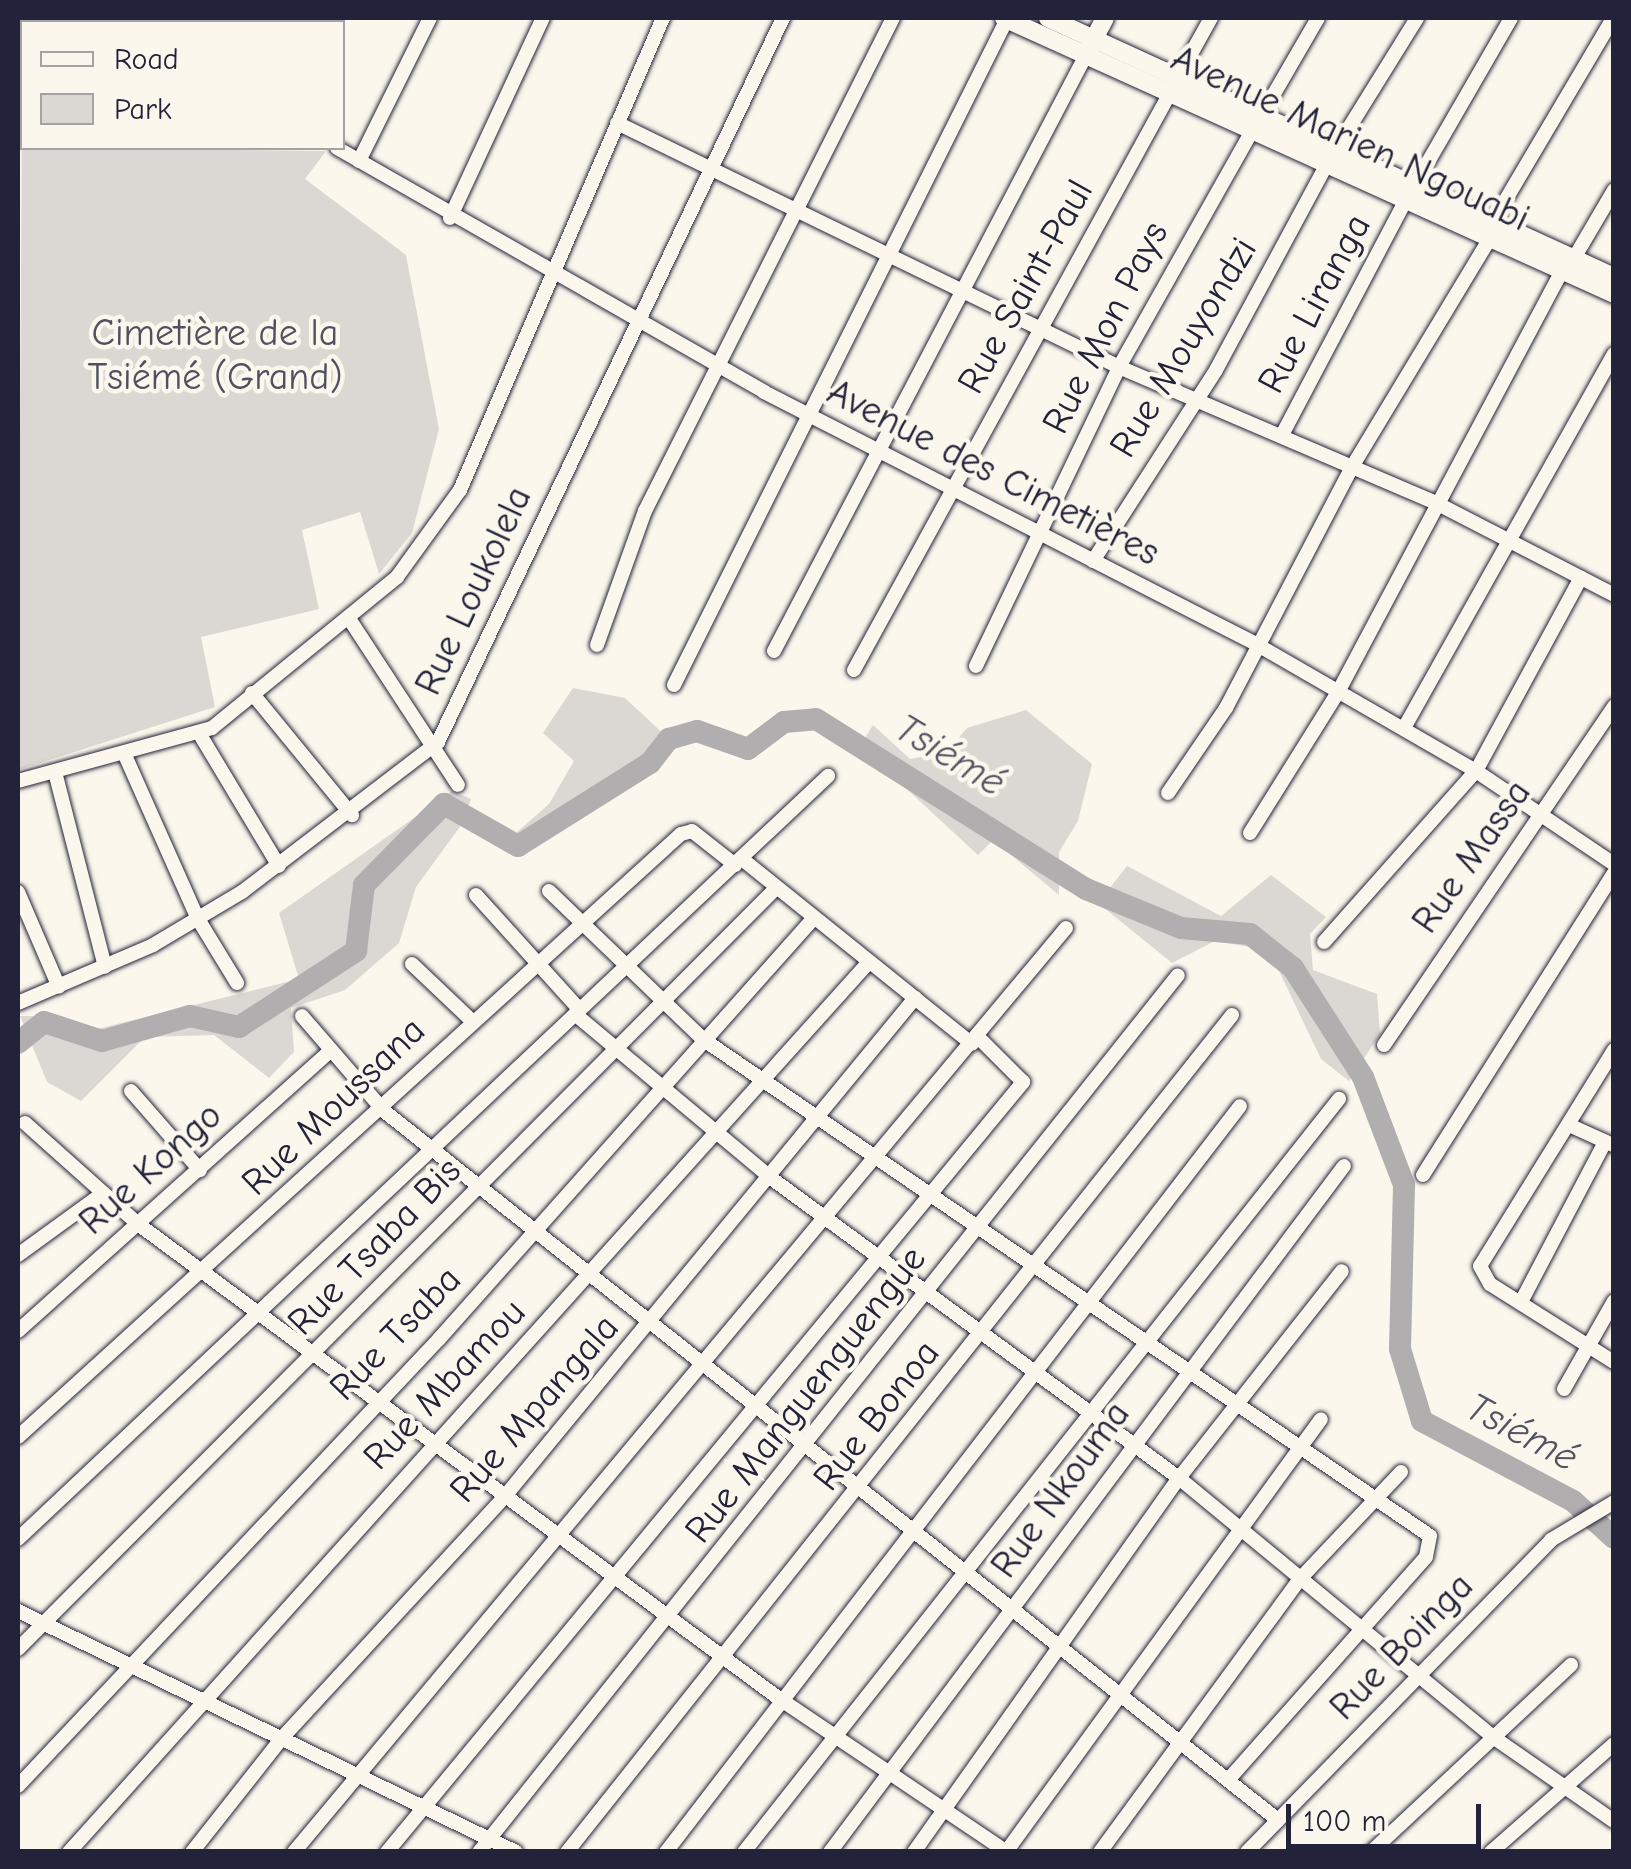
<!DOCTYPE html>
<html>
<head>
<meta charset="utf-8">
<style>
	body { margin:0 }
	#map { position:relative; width:1631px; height:1869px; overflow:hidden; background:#fbf7ec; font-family:"Comic Neue",sans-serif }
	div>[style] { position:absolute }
	.green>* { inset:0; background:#dbd8d3 }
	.river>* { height:22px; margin:-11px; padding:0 11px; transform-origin:11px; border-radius:11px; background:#b1aeb0 }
	.roads { filter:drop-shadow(0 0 2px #22223b) drop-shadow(0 0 2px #22223b) }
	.minor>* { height:14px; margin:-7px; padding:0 7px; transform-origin:7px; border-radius:7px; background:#fbf7ec }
	.major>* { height:18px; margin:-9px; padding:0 9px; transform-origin:9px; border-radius:9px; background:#fbf7ec }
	span { translate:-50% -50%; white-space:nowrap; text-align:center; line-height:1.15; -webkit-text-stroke:9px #fbf7ec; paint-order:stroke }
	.street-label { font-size:38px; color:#22223b }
	.park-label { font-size:38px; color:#505061 }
	.water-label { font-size:40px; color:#545364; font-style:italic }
	.frame { position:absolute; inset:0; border:20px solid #22223b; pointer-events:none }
	.legend { position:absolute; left:20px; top:20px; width:325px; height:130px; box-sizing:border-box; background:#fbf7ec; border:2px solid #a4a2a5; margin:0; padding:12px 18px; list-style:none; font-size:30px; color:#22223b }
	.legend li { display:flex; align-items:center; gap:20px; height:50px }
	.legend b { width:50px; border:2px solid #a4a2a5 }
	.scale { position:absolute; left:1286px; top:1804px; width:195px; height:45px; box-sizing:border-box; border:5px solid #22223b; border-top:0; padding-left:12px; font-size:30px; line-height:35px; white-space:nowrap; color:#22223b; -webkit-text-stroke:8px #fbf7ec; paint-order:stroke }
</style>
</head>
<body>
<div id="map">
	<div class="green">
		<div style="clip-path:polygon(22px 102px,22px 148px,326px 151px,305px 179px,406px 255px,439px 429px,412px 533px,379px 574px,360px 512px,302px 530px,319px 609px,201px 637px,215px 707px,18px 770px)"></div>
		<div style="clip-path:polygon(573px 688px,625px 698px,669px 739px,538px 843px,516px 833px,549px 804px,574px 761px,543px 733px)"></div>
		<div style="clip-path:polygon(1026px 710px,1092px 764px,1078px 821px,1059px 852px,1059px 895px,993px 840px,978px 855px,860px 746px,873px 725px,910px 759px,947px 752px,967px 728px)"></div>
		<div style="clip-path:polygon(452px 791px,471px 799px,462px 824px,416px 887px,399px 943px,345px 990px,291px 1008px,294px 1052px,269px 1078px,214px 1035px,145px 1037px,81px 1101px,47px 1082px,20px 1016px,61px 1016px,93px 1030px,299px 979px,279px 913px)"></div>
		<div style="clip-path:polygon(1127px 866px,1221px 916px,1271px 875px,1326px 917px,1310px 934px,1313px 970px,1377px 994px,1380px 1034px,1349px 1081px,1321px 1059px,1279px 971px,1250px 947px,1215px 941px,1172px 963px,1098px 903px)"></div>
	</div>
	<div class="river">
		<div style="left:18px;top:1043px;width:33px;rotate:-39deg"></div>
		<div style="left:44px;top:1022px;width:61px;rotate:18.1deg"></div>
		<div style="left:102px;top:1041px;width:91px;rotate:-15.9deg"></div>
		<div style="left:190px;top:1016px;width:50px;rotate:12.7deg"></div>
		<div style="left:239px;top:1027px;width:140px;rotate:-33deg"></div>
		<div style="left:356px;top:951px;width:66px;rotate:-83.1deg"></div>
		<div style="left:364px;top:885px;width:114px;rotate:-45.4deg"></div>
		<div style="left:444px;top:804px;width:85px;rotate:29.6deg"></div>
		<div style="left:518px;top:846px;width:156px;rotate:-32.2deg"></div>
		<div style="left:650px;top:763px;width:31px;rotate:-52deg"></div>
		<div style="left:669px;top:739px;width:29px;rotate:-16deg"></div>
		<div style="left:697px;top:731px;width:54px;rotate:19.4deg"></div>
		<div style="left:748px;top:749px;width:45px;rotate:-36.9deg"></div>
		<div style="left:784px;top:722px;width:32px;rotate:-5deg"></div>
		<div style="left:816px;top:719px;width:319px;rotate:32.2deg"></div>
		<div style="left:1086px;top:889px;width:103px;rotate:22.3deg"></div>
		<div style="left:1181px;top:928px;width:69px;rotate:5deg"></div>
		<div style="left:1250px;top:934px;width:55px;rotate:38.3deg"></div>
		<div style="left:1293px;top:968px;width:130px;rotate:57.3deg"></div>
		<div style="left:1363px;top:1077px;width:116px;rotate:69.2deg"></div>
		<div style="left:1404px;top:1185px;width:164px;rotate:91.4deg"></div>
		<div style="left:1400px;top:1349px;width:75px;rotate:73deg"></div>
		<div style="left:1422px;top:1421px;width:171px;rotate:27.9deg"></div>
		<div style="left:1573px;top:1501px;width:55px;rotate:42.1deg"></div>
	</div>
	<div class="roads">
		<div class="minor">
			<div style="left:34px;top:22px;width:4px;rotate:-63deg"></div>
			<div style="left:135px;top:22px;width:4px;rotate:-63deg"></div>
			<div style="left:225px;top:22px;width:4px;rotate:-63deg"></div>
			<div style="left:314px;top:22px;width:4px;rotate:-63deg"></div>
			<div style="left:18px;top:30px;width:5px;rotate:37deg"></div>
			<div style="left:1177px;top:79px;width:70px;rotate:-60.9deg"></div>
			<div style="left:18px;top:84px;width:4px;rotate:-27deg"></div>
			<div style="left:1260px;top:118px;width:116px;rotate:-59.9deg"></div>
			<div style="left:617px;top:123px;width:558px;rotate:25.92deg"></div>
			<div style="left:1119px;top:367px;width:347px;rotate:23.2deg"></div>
			<div style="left:1438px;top:504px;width:198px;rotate:27.3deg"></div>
			<div style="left:337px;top:148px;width:492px;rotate:29.7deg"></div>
			<div style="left:764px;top:392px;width:553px;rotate:27.12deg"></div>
			<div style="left:1256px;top:644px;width:254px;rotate:30deg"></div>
			<div style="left:1476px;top:771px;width:166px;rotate:34deg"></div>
			<div style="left:1334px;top:152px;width:158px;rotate:-58.2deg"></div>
			<div style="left:359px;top:161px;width:160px;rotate:-63.6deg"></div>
			<div style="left:1413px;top:188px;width:196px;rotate:-60deg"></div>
			<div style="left:450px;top:218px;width:221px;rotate:-65.1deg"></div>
			<div style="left:1492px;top:223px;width:238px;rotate:-59.4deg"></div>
			<div style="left:1573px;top:260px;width:81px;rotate:-59.6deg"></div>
			<div style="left:1282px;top:435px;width:263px;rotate:-62.2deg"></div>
			<div style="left:1093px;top:561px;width:227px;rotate:-57.2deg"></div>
			<div style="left:1216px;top:370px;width:232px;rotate:-61.7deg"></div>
			<div style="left:350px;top:620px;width:197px;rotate:56.8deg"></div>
			<div style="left:597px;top:645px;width:142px;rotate:-70.3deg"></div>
			<div style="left:645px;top:511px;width:552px;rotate:-63.3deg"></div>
			<div style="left:774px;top:651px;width:673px;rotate:-62.37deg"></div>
			<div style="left:976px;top:666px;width:331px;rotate:-64.4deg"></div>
			<div style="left:1119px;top:367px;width:271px;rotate:-60.6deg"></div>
			<div style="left:854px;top:670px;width:658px;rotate:-61.29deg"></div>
			<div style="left:674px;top:685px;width:745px;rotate:-63.43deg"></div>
			<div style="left:252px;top:693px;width:158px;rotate:50.7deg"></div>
			<div style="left:1404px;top:728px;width:429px;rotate:-60.7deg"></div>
			<div style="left:199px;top:733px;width:155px;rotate:59deg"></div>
			<div style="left:124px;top:753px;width:182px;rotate:66deg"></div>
			<div style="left:198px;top:919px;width:75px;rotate:58.6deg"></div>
			<div style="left:55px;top:772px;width:201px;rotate:75.6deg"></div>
			<div style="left:18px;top:781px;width:201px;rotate:-15.3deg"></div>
			<div style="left:212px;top:728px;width:239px;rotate:-39.2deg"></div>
			<div style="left:397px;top:577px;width:107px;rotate:-54.1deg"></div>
			<div style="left:460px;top:490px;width:514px;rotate:-66.73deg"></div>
			<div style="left:1168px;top:793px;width:103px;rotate:-55.7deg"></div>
			<div style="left:1226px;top:708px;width:272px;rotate:-62.4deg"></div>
			<div style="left:1352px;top:467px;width:269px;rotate:-58.9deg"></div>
			<div style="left:1250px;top:833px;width:164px;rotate:-58deg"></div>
			<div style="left:1337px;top:694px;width:479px;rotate:-62deg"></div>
			<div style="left:742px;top:859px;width:295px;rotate:38.8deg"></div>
			<div style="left:549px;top:891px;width:215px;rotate:43.9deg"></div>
			<div style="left:704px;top:1040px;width:879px;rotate:34.34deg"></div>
			<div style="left:1430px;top:1536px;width:21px;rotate:101deg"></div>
			<div style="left:1426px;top:1557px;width:295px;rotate:131.6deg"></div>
			<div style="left:18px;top:892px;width:103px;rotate:66.7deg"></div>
			<div style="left:476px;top:895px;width:154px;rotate:47.9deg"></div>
			<div style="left:1324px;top:942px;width:229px;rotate:-48.4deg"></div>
			<div style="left:1476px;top:771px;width:220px;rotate:-61.5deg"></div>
			<div style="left:412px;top:964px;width:81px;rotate:43.5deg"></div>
			<div style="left:18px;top:1003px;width:147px;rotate:-23.2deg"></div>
			<div style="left:153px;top:945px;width:104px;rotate:-30.8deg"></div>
			<div style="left:242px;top:892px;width:247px;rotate:-37.4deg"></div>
			<div style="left:438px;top:742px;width:802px;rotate:-64.52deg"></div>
			<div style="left:575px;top:1014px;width:256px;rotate:39.9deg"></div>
			<div style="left:771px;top:1178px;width:506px;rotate:36.33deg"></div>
			<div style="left:1179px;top:1478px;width:407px;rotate:39.5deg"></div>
			<div style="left:1493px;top:1737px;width:147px;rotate:34.8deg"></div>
			<div style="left:302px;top:1016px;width:125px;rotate:49.2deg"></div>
			<div style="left:384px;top:1111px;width:1141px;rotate:38.42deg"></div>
			<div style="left:1384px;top:1045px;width:410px;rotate:-55.8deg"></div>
			<div style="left:1614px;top:1050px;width:254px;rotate:121.8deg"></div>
			<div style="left:1480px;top:1266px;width:21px;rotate:61deg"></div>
			<div style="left:1490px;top:1284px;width:146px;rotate:32.2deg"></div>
			<div style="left:131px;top:1091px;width:105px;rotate:48.9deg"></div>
			<div style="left:25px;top:1123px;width:152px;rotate:41.8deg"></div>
			<div style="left:138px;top:1224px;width:795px;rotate:36.51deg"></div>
			<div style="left:777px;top:1697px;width:277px;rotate:34deg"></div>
			<div style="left:1569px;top:1125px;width:48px;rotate:24.4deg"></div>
			<div style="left:1423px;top:1175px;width:357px;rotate:-57.7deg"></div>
			<div style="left:18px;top:1255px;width:104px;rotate:-36deg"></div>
			<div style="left:1521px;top:1302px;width:181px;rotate:-62.3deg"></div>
			<div style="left:18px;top:1331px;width:415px;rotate:-41.9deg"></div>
			<div style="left:1564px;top:1389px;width:101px;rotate:-60.4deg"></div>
			<div style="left:18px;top:1437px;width:896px;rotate:-42.29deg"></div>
			<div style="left:681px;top:834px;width:11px;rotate:-15deg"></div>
			<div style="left:692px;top:831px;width:55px;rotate:38.3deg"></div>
			<div style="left:18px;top:1539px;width:1113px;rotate:-43.29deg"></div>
			<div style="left:18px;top:1611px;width:553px;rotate:25.82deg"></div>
			<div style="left:18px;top:1649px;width:1074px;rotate:-45.11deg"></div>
			<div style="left:18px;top:1786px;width:614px;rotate:-46.72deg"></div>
			<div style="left:439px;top:1339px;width:562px;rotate:-48.32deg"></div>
			<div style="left:69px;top:1852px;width:1197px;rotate:-48.05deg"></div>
			<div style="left:192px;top:1852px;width:145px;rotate:-51.7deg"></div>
			<div style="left:282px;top:1738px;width:330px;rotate:-47.3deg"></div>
			<div style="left:506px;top:1495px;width:644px;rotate:-50.55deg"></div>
			<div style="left:294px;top:1852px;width:1204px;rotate:-50.12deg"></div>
			<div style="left:387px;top:1852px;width:999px;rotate:-50.44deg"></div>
			<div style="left:1023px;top:1082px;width:64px;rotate:-135deg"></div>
			<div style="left:479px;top:1852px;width:1121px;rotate:-51.44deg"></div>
			<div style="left:567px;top:1852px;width:1069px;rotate:-51.53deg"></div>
			<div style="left:666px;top:1852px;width:941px;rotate:-52.42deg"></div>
			<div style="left:744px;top:1852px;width:960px;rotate:-51.69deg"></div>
			<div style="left:830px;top:1852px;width:857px;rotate:-53.16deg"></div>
			<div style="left:914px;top:1852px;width:458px;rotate:-54.7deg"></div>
			<div style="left:1179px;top:1478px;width:263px;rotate:-51.8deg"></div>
			<div style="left:1006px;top:1852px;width:535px;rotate:-53.96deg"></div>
			<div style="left:1100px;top:1852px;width:336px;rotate:-53.8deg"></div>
			<div style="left:1298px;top:1581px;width:150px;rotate:-46.6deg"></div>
			<div style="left:1247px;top:1852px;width:436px;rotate:-45.7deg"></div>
			<div style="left:1551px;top:1540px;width:74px;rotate:-31.1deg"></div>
			<div style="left:1371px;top:1852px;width:274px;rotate:-43.1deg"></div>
			<div style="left:1491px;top:1852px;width:164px;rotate:-41.3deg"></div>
		</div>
		<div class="major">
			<div style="left:1004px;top:18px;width:670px;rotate:24.34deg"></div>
			<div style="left:1048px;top:18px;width:622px;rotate:24.59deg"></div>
			<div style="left:1088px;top:50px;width:36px;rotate:-62deg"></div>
		</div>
	</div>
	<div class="street-label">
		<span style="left:1350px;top:139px;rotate:25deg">Avenue Marien Ngouabi</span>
		<span style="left:1026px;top:287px;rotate:-61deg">Rue Saint-Paul</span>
		<span style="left:1315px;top:304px;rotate:-62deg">Rue Liranga</span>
		<span style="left:1106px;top:328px;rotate:-63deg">Rue Mon Pays</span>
		<span style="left:1184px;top:348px;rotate:-59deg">Rue Mouyondzi</span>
		<span style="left:993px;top:473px;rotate:27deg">Avenue des Cimetières</span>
		<span style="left:474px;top:591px;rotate:-65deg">Rue Loukolela</span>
		<span style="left:1472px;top:857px;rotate:-55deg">Rue Massa</span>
		<span style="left:334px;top:1107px;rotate:-44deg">Rue Moussana</span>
		<span style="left:151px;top:1169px;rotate:-42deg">Rue Kongo</span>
		<span style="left:375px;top:1247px;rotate:-46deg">Rue Tsaba Bis</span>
		<span style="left:396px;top:1334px;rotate:-46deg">Rue Tsaba</span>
		<span style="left:445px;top:1385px;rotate:-47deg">Rue Mbamou</span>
		<span style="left:806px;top:1395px;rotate:-52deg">Rue Manguenguengue</span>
		<span style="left:535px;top:1409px;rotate:-49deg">Rue Mpangala</span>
		<span style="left:877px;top:1416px;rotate:-52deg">Rue Bonoa</span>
		<span style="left:1061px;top:1490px;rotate:-54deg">Rue Nkouma</span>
		<span style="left:1402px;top:1647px;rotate:-46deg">Rue Boinga</span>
	</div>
	<div class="park-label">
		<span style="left:215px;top:356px">Cimetière de la<br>Tsiémé (Grand)</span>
	</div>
	<div class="water-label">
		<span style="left:950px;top:755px;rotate:31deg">Tsiémé</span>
		<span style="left:1522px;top:1432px;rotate:28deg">Tsiémé</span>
	</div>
	<div class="frame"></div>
	<ul class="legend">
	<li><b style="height:12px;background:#fbf7ec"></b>Road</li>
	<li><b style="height:28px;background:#dbd8d3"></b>Park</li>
	</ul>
	<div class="scale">100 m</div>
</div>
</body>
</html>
